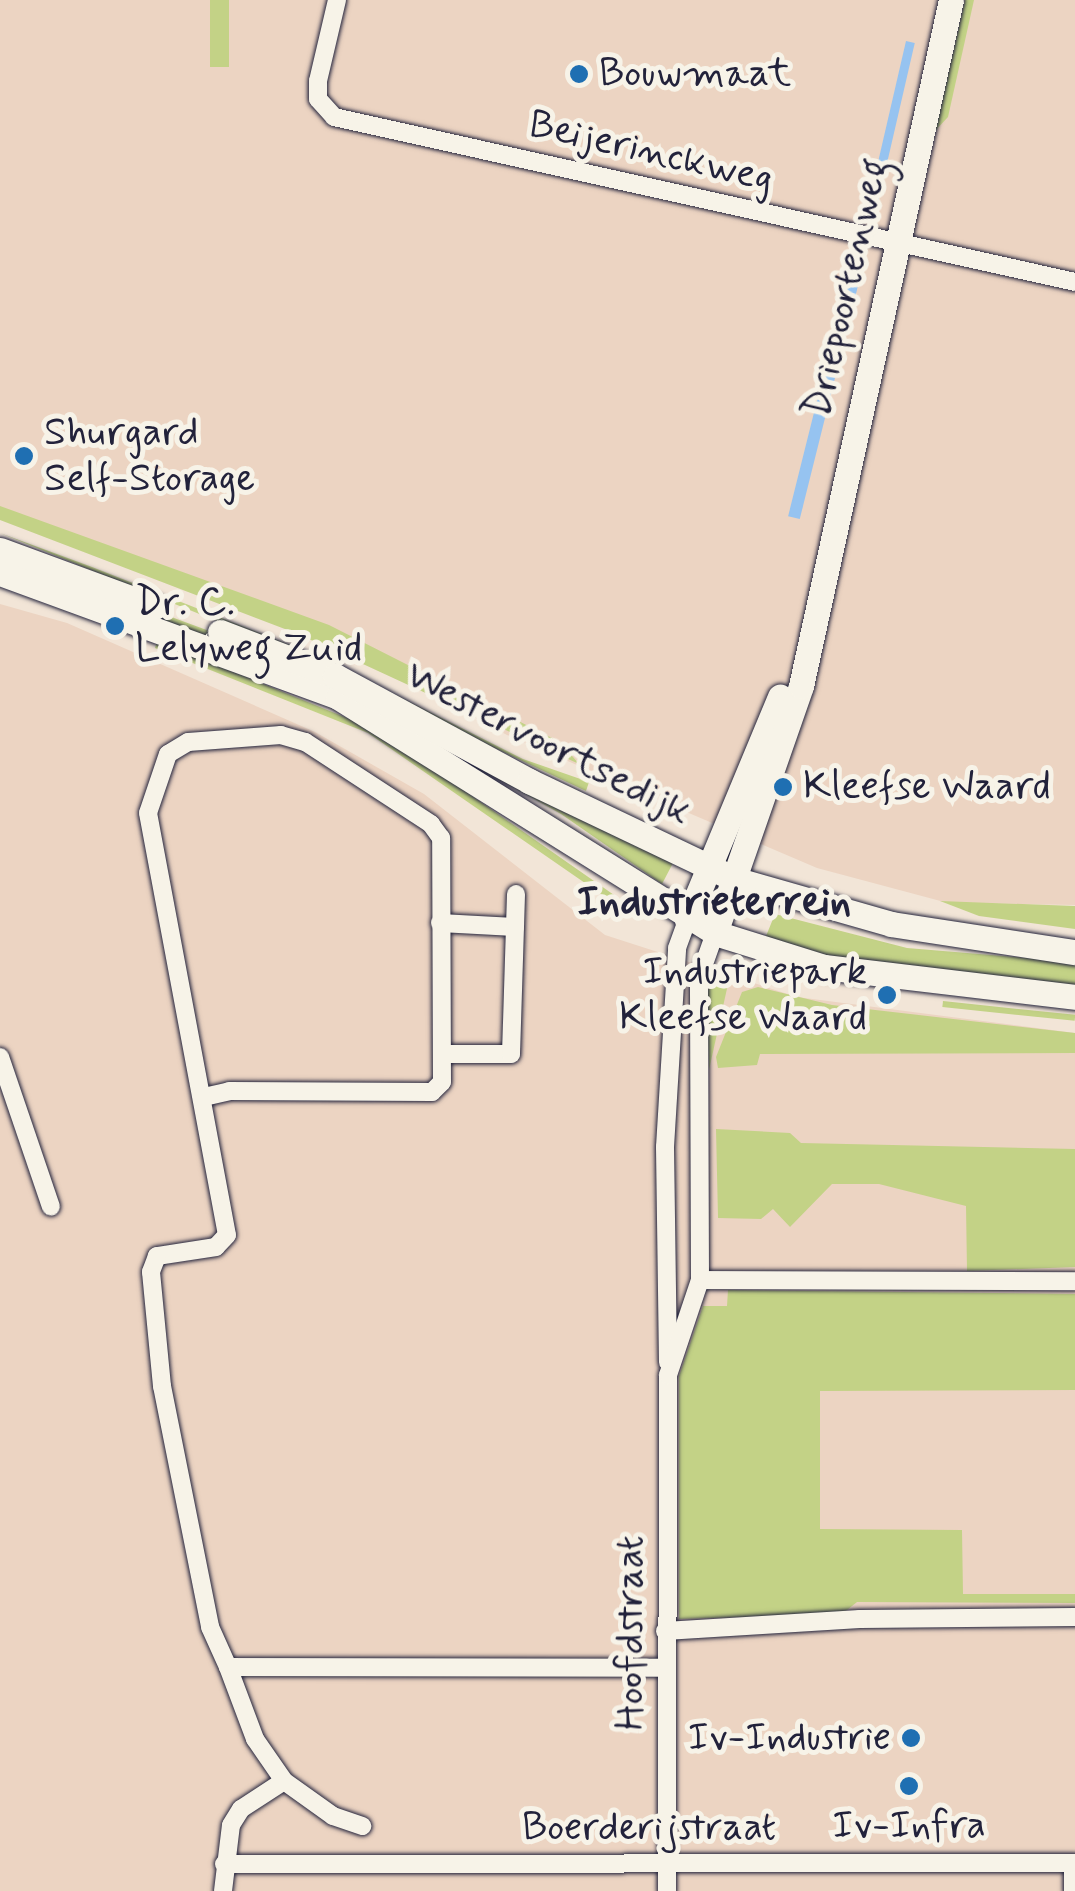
<!DOCTYPE html>
<html>
<head>
<meta charset="utf-8">
<style>
	body { margin:0 }
	#map { position:relative; width:1075px; height:1891px; overflow:hidden; background:#f2e5d7; font-family:Mynerve,sans-serif }
	div>[style] { position:absolute }
	.built>* { inset:0; background:#ecd4c2 }
	.green>* { inset:0; background:#c3d286; transform-origin:0 0 }
	.water>* { inset:0; background:#96c3f0; transform-origin:0 0 }
	.roads { filter:drop-shadow(0 0 2px #22223b) drop-shadow(0 0 2px #22223b) }
	.street>* { height:18px; margin:-9px; padding:0 9px; transform-origin:9px; border-radius:9px; background:#f7f3e8 }
	.secondary>* { height:25px; margin:-12.5px; padding:0 12.5px; transform-origin:12.5px; border-radius:12.5px; background:#f7f3e8 }
	.dots>* { width:28px; height:28px; translate:-50% -50%; box-sizing:border-box; border:5px solid #f7f3e8; border-radius:50% }
	span { translate:-50% -50%; white-space:nowrap; text-align:center; line-height:1.15; -webkit-text-stroke:10px #f7f3e8; paint-order:stroke }
	.poi-label { font-size:40px; color:#22223b }
	.left { translate:0 -50%; text-align:left }
	.right { translate:-100% -50%; text-align:right }
	.street-label { font-size:40px; color:#22223b }
	.neighbourhood-label { font-size:42px; color:#22223b; font-weight:700 }
</style>
</head>
<body>
<div id="map">
	<div class="built">
		<div style="clip-path:polygon(0 0,1075px 0,1075px 905px,948px 903px,817px 868px,507px 735px,342px 645px,192px 593px,0 510px)"></div>
		<div style="clip-path:polygon(0 604px,67px 623px,315px 732px,424px 794px,605px 935px,797px 997px,1075px 1033px,1075px 1891px,0 1891px)"></div>
	</div>
	<div class="green">
		<div style="left:210px;top:0;width:19px;height:67px"></div>
		<div style="clip-path:polygon(965px 0,974px 0,948px 117px,935px 131px)"></div>
		<div style="clip-path:polygon(0 506px,329px 625px,560px 742px,579px 764px,298px 634px,0 520px)"></div>
		<div style="clip-path:polygon(0 533px,92px 567px,323px 658px,523px 759px,589px 782px,586px 791px,278px 646px)"></div>
		<div style="clip-path:polygon(82px 584px,266px 652px,673px 863px,662px 884px,561px 814px,372px 709px,87px 595px)"></div>
		<div style="clip-path:polygon(157px 641px,352px 720px,429px 766px,647px 918px,637px 919px,368px 733px,155px 648px)"></div>
		<div style="clip-path:polygon(940px 901px,1075px 906px,1075px 929px,979px 916px)"></div>
		<div style="clip-path:polygon(775px 914px,907px 948px,1075px 962px,1075px 988px,856px 962px,764px 941px)"></div>
		<div style="clip-path:polygon(711px 973px,728px 984px,709px 1070px,706px 1004px)"></div>
		<div style="clip-path:polygon(758px 987px,832px 1005px,1075px 1033px,1075px 1053px,760px 1054px,757px 1065px,718px 1068px,716px 1057px,742px 992px)"></div>
		<div style="left:943px;top:1001px;width:133px;height:6px;rotate:6deg"></div>
		<div style="clip-path:polygon(716px 1129px,790px 1133px,801px 1143px,1075px 1149px,1075px 1267px,967px 1271px,966px 1206px,879px 1184px,832px 1184px,790px 1227px,773px 1209px,761px 1219px,718px 1218px)"></div>
		<div style="clip-path:polygon(728px 1290px,1075px 1294px,1075px 1390px,820px 1391px,820px 1529px,962px 1530px,963px 1594px,1075px 1594px,1075px 1603px,857px 1602px,842px 1614px,679px 1619px,679px 1376px,703px 1306px,727px 1306px)"></div>
	</div>
	<div class="water">
		<div style="left:906px;top:41px;width:9px;height:174px;rotate:13deg"></div>
		<div style="left:852px;top:260px;width:12px;height:264px;rotate:14deg"></div>
	</div>
	<div class="roads">
		<div class="street">
			<div style="left:337px;top:0;width:83px;rotate:103.2deg"></div>
			<div style="left:318px;top:81px;width:18px;rotate:90deg"></div>
			<div style="left:318px;top:99px;width:24px;rotate:48deg"></div>
			<div style="left:334px;top:117px;width:759px;rotate:12.55deg"></div>
			<div style="left:440px;top:923px;width:75px;rotate:3.1deg"></div>
			<div style="left:442px;top:1054px;width:69px"></div>
			<div style="left:511px;top:1054px;width:160px;rotate:-88.2deg"></div>
			<div style="left:0;top:1057px;width:158px;rotate:71.2deg"></div>
			<div style="left:204px;top:1097px;width:26px;rotate:-13deg"></div>
			<div style="left:229px;top:1091px;width:203px;rotate:0.3deg"></div>
			<div style="left:432px;top:1092px;width:14px;rotate:-45deg"></div>
			<div style="left:442px;top:1082px;width:244px;rotate:-90.2deg"></div>
			<div style="left:441px;top:838px;width:17px;rotate:-126deg"></div>
			<div style="left:431px;top:824px;width:150px;rotate:-146.9deg"></div>
			<div style="left:305px;top:742px;width:25px;rotate:-164deg"></div>
			<div style="left:281px;top:735px;width:93px;rotate:175.7deg"></div>
			<div style="left:188px;top:742px;width:23px;rotate:149deg"></div>
			<div style="left:168px;top:754px;width:62px;rotate:108.7deg"></div>
			<div style="left:148px;top:813px;width:429px;rotate:79.4deg"></div>
			<div style="left:227px;top:1235px;width:16px;rotate:133deg"></div>
			<div style="left:216px;top:1247px;width:60px;rotate:171.3deg"></div>
			<div style="left:157px;top:1256px;width:17px;rotate:111deg"></div>
			<div style="left:151px;top:1272px;width:115px;rotate:84.5deg"></div>
			<div style="left:162px;top:1386px;width:246px;rotate:78.7deg"></div>
			<div style="left:210px;top:1627px;width:44px;rotate:65.8deg"></div>
			<div style="left:228px;top:1667px;width:437px;rotate:0.1deg"></div>
			<div style="left:700px;top:1280px;width:375px;rotate:0.2deg"></div>
			<div style="left:668px;top:1362px;width:215px;rotate:-90.8deg"></div>
			<div style="left:665px;top:1147px;width:199px;rotate:-86.5deg"></div>
			<div style="left:677px;top:948px;width:30px;rotate:-70deg"></div>
			<div style="left:665px;top:1631px;width:195px;rotate:-3.5deg"></div>
			<div style="left:860px;top:1619px;width:215px;rotate:-0.5deg"></div>
			<div style="left:228px;top:1667px;width:77px;rotate:69.4deg"></div>
			<div style="left:255px;top:1739px;width:51px;rotate:55.4deg"></div>
			<div style="left:284px;top:1781px;width:60px;rotate:35.5deg"></div>
			<div style="left:333px;top:1816px;width:31px;rotate:19deg"></div>
			<div style="left:1073px;top:1863px;width:28px;rotate:90deg"></div>
			<div style="left:224px;top:1864px;width:851px;rotate:-0.07deg"></div>
			<div style="left:223px;top:1891px;width:66px;rotate:-83.1deg"></div>
			<div style="left:231px;top:1825px;width:19px;rotate:-58deg"></div>
			<div style="left:241px;top:1809px;width:51px;rotate:-33.1deg"></div>
			<div style="left:667px;top:1891px;width:516px;rotate:-89.89deg"></div>
			<div style="left:668px;top:1375px;width:100px;rotate:-71.4deg"></div>
			<div style="left:700px;top:1280px;width:302px;rotate:-90.2deg"></div>
			<div style="left:699px;top:978px;width:48px;rotate:-70.4deg"></div>
		</div>
		<div class="secondary">
			<div style="left:0;top:550px;width:165px;rotate:20.2deg"></div>
			<div style="left:0;top:573px;width:360px;rotate:20.1deg"></div>
			<div style="left:338px;top:697px;width:445px;rotate:32deg"></div>
			<div style="left:715px;top:933px;width:114px;rotate:17.3deg"></div>
			<div style="left:824px;top:967px;width:253px;rotate:6.8deg"></div>
			<div style="left:220px;top:632px;width:123px;rotate:20.9deg"></div>
			<div style="left:335px;top:676px;width:221px;rotate:28.4deg"></div>
			<div style="left:529px;top:781px;width:230px;rotate:25.5deg"></div>
			<div style="left:737px;top:880px;width:160px;rotate:15.9deg"></div>
			<div style="left:891px;top:924px;width:186px;rotate:8.7deg"></div>
			<div style="left:687px;top:920px;width:242px;rotate:-67.4deg"></div>
			<div style="left:715px;top:933px;width:262px;rotate:-70.8deg"></div>
			<div style="left:801px;top:686px;width:702px;rotate:-77.67deg"></div>
		</div>
	</div>
	<div class="dots">
		<div style="left:579px;top:74px;background:#1f6fb2"></div>
		<div style="left:24px;top:456px;background:#1f6fb2"></div>
		<div style="left:115px;top:626px;background:#1f6fb2"></div>
		<div style="left:783px;top:787px;background:#1f6fb2"></div>
		<div style="left:887px;top:995px;background:#1f6fb2"></div>
		<div style="left:911px;top:1738px;background:#1f6fb2"></div>
		<div style="left:909px;top:1786px;background:#1f6fb2"></div>
	</div>
	<div class="poi-label">
		<span class="left" style="left:599px;top:74px">Bouwmaat</span>
		<span class="left" style="left:44px;top:456px">Shurgard<br>Self-Storage</span>
		<span class="left" style="left:135px;top:626px">Dr. C.<br>Lelyweg Zuid</span>
		<span class="left" style="left:803px;top:787px">Kleefse Waard</span>
		<span class="right" style="left:867px;top:995px">Industriepark<br>Kleefse Waard</span>
		<span class="right" style="left:891px;top:1738px">Iv-Industrie</span>
		<span style="left:909px;top:1826px">Iv-Infra</span>
	</div>
	<div class="street-label">
		<span style="left:651px;top:152px;rotate:13deg">Beijerinckweg</span>
		<span style="left:847px;top:288px;rotate:-77deg">Driepoortenweg</span>
		<span style="left:548px;top:744px;rotate:27deg">Westervoortsedijk</span>
		<span style="left:631px;top:1633px;rotate:-90deg">Hoofdstraat</span>
		<span style="left:649px;top:1828px">Boerderijstraat</span>
	</div>
	<div class="neighbourhood-label">
		<span style="left:714px;top:903px">Industrieterrein</span>
	</div>
</div>
</body>
</html>
